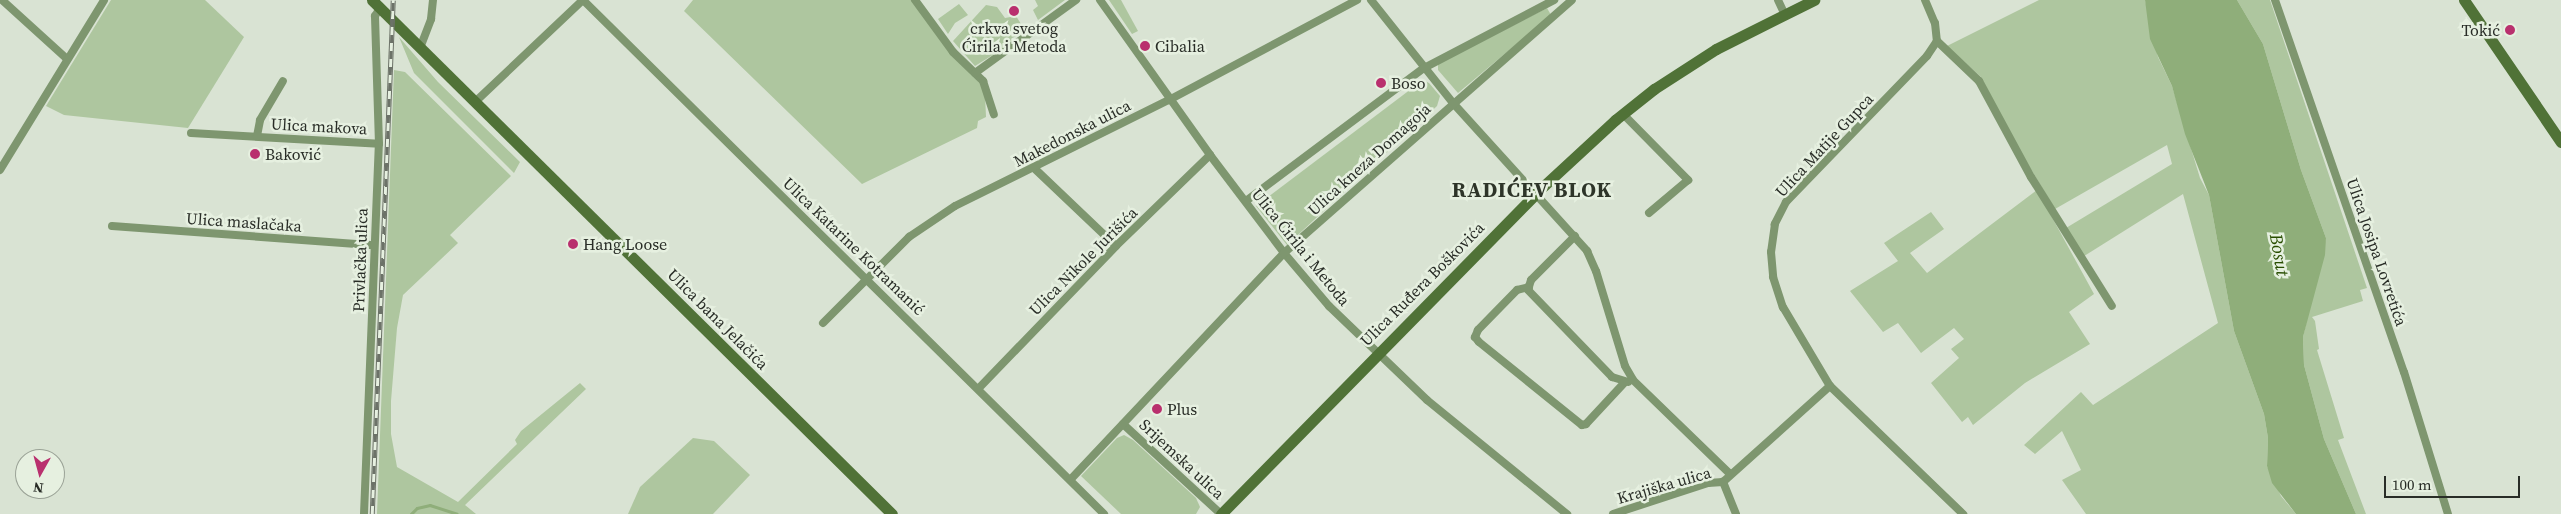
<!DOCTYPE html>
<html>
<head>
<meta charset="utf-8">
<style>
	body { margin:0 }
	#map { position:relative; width:2561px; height:514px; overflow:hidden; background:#d9e3d3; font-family:"Source Serif 4",serif }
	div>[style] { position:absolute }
	.green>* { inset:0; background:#aec69f }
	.water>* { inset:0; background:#8fae7a }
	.stream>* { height:2.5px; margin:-1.25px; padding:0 1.25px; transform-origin:1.25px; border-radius:1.25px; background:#8fae7a }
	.minor>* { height:8px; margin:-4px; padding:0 4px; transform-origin:4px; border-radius:4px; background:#7e966f }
	.secondary>* { height:11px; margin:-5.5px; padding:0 5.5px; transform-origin:5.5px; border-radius:5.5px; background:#507237 }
	.rail>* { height:4.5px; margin-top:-2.25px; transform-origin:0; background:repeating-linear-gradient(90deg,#e6f0e0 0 8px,#6c7268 0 16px); box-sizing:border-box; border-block:1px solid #6c7268 }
	.dots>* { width:14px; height:14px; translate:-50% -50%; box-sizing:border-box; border:2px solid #e6f0e0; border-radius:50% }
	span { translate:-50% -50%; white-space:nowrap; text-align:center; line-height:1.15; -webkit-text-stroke:5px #e6f0e0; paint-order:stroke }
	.poi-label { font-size:16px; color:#292d27 }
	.right { translate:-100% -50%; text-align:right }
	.left { translate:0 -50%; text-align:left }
	.street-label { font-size:16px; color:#292d27 }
	.water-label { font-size:18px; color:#284d00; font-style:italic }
	.district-label { font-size:21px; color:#2e3529; font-weight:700; letter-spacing:1px }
	.north { position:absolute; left:15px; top:449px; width:50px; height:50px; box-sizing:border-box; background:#e6f0e0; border:1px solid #9aa296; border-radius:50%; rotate:187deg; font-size:14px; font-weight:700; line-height:20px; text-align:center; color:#292d27 }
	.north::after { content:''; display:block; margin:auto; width:18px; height:22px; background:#b9306e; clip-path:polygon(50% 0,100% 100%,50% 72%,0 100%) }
	.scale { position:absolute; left:2384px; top:476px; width:136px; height:22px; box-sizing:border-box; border:2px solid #292d27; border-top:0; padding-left:6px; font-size:15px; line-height:18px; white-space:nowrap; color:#292d27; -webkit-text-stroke:4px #e6f0e0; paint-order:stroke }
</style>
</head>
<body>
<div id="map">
	<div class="green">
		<div style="clip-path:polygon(111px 0,205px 0,244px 37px,188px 128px,64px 115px,46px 106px)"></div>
		<div style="clip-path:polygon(693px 0,912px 0,981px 85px,985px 94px,986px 117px,978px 121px,977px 128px,862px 184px,684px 11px)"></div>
		<div style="clip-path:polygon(1035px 0,1065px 0,1038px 20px,1033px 10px,1038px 6px)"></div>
		<div style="clip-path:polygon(1109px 0,1121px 0,1138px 31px,1132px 34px)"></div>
		<div style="clip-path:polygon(2039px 0,2145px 0,2158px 57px,2172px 86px,2200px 178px,2209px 195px,2234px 331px,2264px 414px,2268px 438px,2267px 466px,2281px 496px,2296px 514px,2086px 514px,2062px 480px,2081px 470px,2062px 431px,2035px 454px,2024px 445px,2081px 392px,2093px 405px,2218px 323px,2183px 194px,2081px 258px,2066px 228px,2172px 164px,2167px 145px,2055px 209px,2019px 150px,1981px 77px,1947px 46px)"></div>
		<div style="clip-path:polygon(2237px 0,2270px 0,2367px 288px,2360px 290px,2363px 301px,2312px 317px,2315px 321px,2319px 349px,2317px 350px,2344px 438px,2338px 440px,2366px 514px,2356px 514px,2324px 439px,2304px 365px,2303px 337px,2326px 238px,2301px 170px,2263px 44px)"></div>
		<div style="clip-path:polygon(959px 4px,968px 15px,955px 23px,948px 34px,938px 19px)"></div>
		<div style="clip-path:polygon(986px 5px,997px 7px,1005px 18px,1016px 16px,1026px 32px,1012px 38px,1012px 43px,975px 66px,953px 41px)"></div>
		<div style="clip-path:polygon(1547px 8px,1551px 15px,1458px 93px,1438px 70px,1438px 64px)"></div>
		<div style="clip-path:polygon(399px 37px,438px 82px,520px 162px,514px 173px,414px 73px)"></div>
		<div style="clip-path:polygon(394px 70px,405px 72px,511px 176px,450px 235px,458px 243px,403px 295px,397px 328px,391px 401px,391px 434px,397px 467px,458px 502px,517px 444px,515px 440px,521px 431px,580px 383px,586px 389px,465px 505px,476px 514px,377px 514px)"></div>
		<div style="clip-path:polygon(1423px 80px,1429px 83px,1440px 96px,1437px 106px,1287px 245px,1256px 206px)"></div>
		<div style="clip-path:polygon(2037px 190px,2094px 294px,2069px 312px,2090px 344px,2025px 383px,1973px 425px,1968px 417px,1962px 422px,1931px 383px,1959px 358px,1951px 349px,1964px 339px,1954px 328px,1921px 353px,1898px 323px,1883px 332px,1850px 291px,1898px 261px,1884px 243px,1931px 212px,1944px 229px,1910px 253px,1927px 273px)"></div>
		<div style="clip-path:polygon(1124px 435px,1133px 440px,1196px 498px,1200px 507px,1196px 514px,1121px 514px,1081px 476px,1117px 438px)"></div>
		<div style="clip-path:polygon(693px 438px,714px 441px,750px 475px,713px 514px,628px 514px,640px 487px)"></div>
	</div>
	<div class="water">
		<div style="clip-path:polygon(2145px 0,2237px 0,2263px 44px,2301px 170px,2326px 238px,2325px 255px,2303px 337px,2304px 365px,2324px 439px,2356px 514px,2296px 514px,2272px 483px,2267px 466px,2268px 438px,2264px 414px,2234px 331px,2209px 195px,2185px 134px,2172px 86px,2150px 39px)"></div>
	</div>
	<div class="stream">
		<div style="left:411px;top:514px;width:8px;rotate:-45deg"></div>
		<div style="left:417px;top:508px;width:13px;rotate:-13deg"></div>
		<div style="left:430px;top:505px;width:28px;rotate:18deg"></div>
	</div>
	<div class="minor">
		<div style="left:2px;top:0;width:88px;rotate:42.2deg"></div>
		<div style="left:583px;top:0;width:732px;rotate:44.61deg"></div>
		<div style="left:915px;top:0;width:64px;rotate:53.8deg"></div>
		<div style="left:953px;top:52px;width:42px;rotate:44deg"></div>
		<div style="left:983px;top:81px;width:35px;rotate:72deg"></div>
		<div style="left:1100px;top:0;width:190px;rotate:54.6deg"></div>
		<div style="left:1210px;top:155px;width:123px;rotate:52.9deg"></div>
		<div style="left:1284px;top:253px;width:70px;rotate:49.7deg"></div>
		<div style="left:1329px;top:306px;width:136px;rotate:43.8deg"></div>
		<div style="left:1427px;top:400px;width:181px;rotate:39.2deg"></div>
		<div style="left:1371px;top:0;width:132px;rotate:51.5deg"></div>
		<div style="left:1453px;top:103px;width:200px;rotate:47.8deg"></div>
		<div style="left:1587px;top:251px;width:22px;rotate:66deg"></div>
		<div style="left:1596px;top:271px;width:99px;rotate:73deg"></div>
		<div style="left:1625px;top:366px;width:16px;rotate:60deg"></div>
		<div style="left:1633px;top:380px;width:135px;rotate:44.1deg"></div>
		<div style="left:1778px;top:0;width:14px;rotate:65deg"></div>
		<div style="left:1925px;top:0;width:25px;rotate:67deg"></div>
		<div style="left:1935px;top:23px;width:18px;rotate:84deg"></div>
		<div style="left:1937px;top:41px;width:18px;rotate:124deg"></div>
		<div style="left:1927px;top:56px;width:203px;rotate:134deg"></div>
		<div style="left:1786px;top:202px;width:25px;rotate:117deg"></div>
		<div style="left:1775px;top:224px;width:28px;rotate:98deg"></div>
		<div style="left:1771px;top:252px;width:25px;rotate:85deg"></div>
		<div style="left:1773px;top:277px;width:32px;rotate:72deg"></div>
		<div style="left:1783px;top:307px;width:92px;rotate:59.3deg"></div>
		<div style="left:1830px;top:386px;width:185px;rotate:43.9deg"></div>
		<div style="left:2275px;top:0;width:394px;rotate:70.9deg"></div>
		<div style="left:2404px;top:372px;width:149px;rotate:72.8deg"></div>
		<div style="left:1937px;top:41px;width:58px;rotate:43.6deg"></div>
		<div style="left:1979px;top:81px;width:109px;rotate:61.6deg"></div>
		<div style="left:2031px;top:177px;width:152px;rotate:57.9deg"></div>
		<div style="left:420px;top:48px;width:31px;rotate:-69deg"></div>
		<div style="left:431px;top:19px;width:19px;rotate:-84deg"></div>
		<div style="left:975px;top:73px;width:125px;rotate:-35.9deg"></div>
		<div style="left:475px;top:102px;width:149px;rotate:-43.4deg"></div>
		<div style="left:1623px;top:114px;width:93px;rotate:45.4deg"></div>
		<div style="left:1688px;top:180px;width:51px;rotate:139.8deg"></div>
		<div style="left:191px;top:133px;width:188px;rotate:3.3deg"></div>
		<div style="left:257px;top:136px;width:16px;rotate:-79deg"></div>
		<div style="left:260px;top:120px;width:45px;rotate:-59.5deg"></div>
		<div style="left:1034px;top:168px;width:113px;rotate:43.6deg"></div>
		<div style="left:0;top:170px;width:199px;rotate:-58.5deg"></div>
		<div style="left:1246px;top:201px;width:222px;rotate:-36.8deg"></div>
		<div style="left:1424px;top:68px;width:147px;rotate:-27.6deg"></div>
		<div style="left:112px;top:226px;width:262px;rotate:4.2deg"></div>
		<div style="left:1575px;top:236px;width:62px;rotate:135deg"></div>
		<div style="left:1531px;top:280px;width:10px;rotate:107deg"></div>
		<div style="left:1528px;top:290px;width:121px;rotate:46deg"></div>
		<div style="left:1612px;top:377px;width:17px;rotate:17deg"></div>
		<div style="left:1529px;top:287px;width:12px;rotate:166deg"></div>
		<div style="left:1517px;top:290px;width:56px;rotate:134.3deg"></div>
		<div style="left:1478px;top:330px;width:8px;rotate:113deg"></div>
		<div style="left:1475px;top:337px;width:6px;rotate:51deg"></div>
		<div style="left:1479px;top:342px;width:132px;rotate:38.9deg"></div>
		<div style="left:1582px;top:425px;width:4px;rotate:-14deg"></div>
		<div style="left:1586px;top:424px;width:57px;rotate:-47.1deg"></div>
		<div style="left:823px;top:323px;width:122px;rotate:-45deg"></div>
		<div style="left:909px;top:237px;width:55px;rotate:-34deg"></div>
		<div style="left:955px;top:206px;width:239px;rotate:-26.4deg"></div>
		<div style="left:1169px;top:100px;width:213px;rotate:-28deg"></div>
		<div style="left:979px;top:388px;width:197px;rotate:-46deg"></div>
		<div style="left:1116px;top:246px;width:131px;rotate:-44.1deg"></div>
		<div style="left:1123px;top:424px;width:133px;rotate:42.6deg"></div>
		<div style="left:1071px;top:479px;width:311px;rotate:-46.7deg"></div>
		<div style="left:1284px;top:253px;width:383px;rotate:-41.3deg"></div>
		<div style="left:364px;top:514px;width:370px;rotate:-87.7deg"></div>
		<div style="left:379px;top:144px;width:128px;rotate:-91.8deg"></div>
		<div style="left:375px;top:16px;width:9px;rotate:-58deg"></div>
		<div style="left:1613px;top:514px;width:100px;rotate:-18.1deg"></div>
		<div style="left:1708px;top:483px;width:15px;rotate:-4deg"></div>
		<div style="left:1736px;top:514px;width:35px;rotate:-112deg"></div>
		<div style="left:1723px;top:482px;width:144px;rotate:-41.9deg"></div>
	</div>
	<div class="secondary">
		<div style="left:372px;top:0;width:731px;rotate:44.67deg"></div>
		<div style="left:2464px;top:0;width:172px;rotate:55.7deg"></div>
		<div style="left:1221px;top:514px;width:450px;rotate:-45.5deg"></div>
		<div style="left:1536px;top:193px;width:108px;rotate:-42.7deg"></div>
		<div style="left:1615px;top:120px;width:50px;rotate:-38.5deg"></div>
		<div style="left:1654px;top:89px;width:74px;rotate:-32.8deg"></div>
		<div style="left:1716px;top:49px;width:110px;rotate:-26.6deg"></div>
	</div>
	<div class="rail">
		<div style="left:372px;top:514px;width:514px;rotate:-87.66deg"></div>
	</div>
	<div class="dots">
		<div style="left:1014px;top:11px;background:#b9306e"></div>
		<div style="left:2510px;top:30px;background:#b9306e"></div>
		<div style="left:1145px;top:46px;background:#b9306e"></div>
		<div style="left:1381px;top:83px;background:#b9306e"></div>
		<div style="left:255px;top:154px;background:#b9306e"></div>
		<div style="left:573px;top:244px;background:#b9306e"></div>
		<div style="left:1157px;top:409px;background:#b9306e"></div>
	</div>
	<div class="poi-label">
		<span style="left:1014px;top:37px">crkva svetog<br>Ćirila i Metoda</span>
		<span class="right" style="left:2500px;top:30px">Tokić</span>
		<span class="left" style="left:1155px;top:46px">Cibalia</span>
		<span class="left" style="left:1391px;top:83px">Boso</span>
		<span class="left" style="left:265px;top:154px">Baković</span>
		<span class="left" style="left:583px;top:244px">Hang Loose</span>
		<span class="left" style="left:1167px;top:409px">Plus</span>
	</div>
	<div class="street-label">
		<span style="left:319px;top:126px;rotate:3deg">Ulica makova</span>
		<span style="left:1072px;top:133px;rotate:-27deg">Makedonska ulica</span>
		<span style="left:1824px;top:145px;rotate:-47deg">Ulica Matije Gupca</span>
		<span style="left:1369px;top:159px;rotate:-42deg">Ulica kneza Domagoja</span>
		<span style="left:244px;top:222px;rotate:4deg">Ulica maslačaka</span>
		<span style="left:854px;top:246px;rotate:44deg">Ulica Katarine Kotramanić</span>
		<span style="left:1301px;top:247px;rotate:51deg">Ulica Ćirila i Metoda</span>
		<span style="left:2377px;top:252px;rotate:71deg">Ulica Josipa Lovretića</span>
		<span style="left:360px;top:260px;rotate:-88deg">Privlačka ulica</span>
		<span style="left:1083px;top:261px;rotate:-45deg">Ulica Nikole Jurišića</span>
		<span style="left:1422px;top:284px;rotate:-45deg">Ulica Ruđera Boškovića</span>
		<span style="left:718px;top:319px;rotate:45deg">Ulica bana Jelačića</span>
		<span style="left:1182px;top:459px;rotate:43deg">Srijemska ulica</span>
		<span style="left:1664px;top:485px;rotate:-16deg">Krajiška ulica</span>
	</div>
	<div class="water-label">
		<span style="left:2279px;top:255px;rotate:80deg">Bosut</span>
	</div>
	<div class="district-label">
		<span style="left:1532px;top:190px">RADIĆEV BLOK</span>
	</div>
	<div class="north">N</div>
	<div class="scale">100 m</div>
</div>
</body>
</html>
